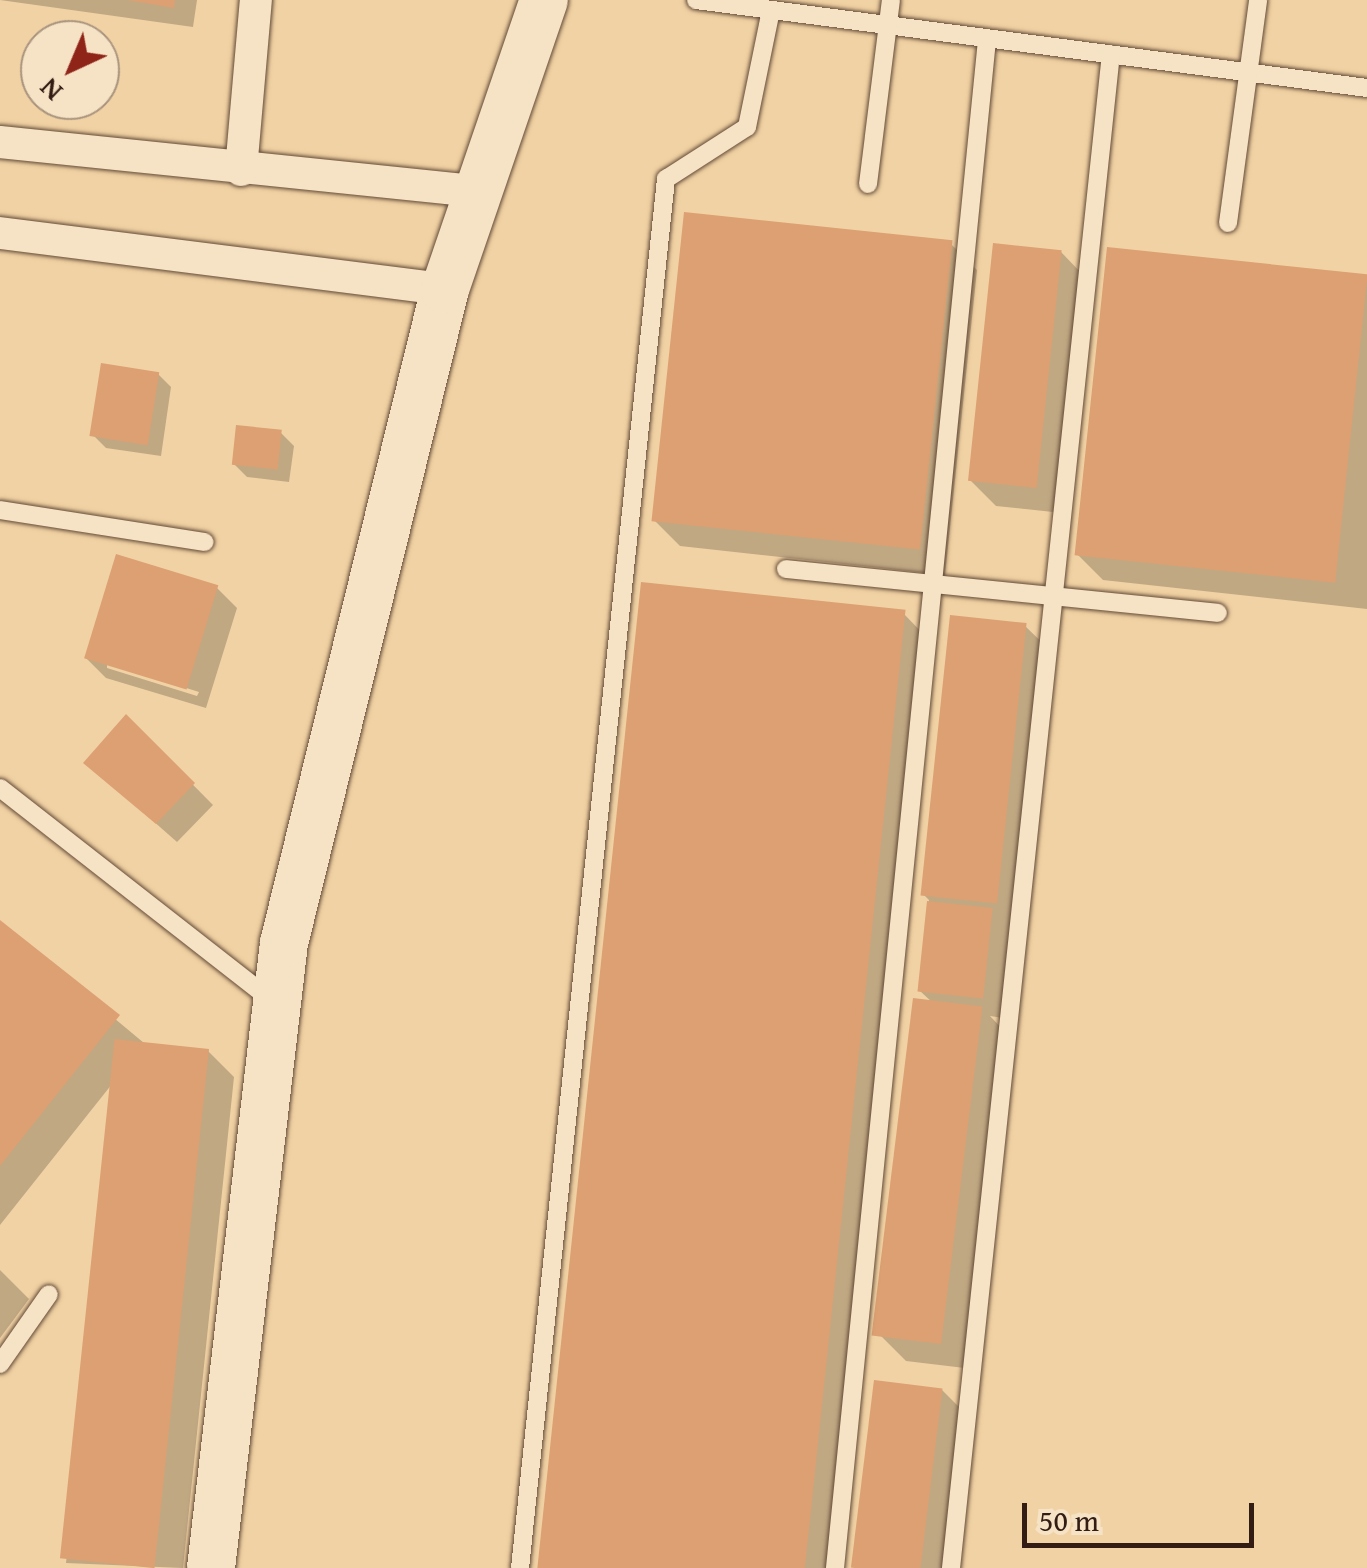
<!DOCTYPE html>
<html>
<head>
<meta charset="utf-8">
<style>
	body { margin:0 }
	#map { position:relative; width:1367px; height:1568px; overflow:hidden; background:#f1d2a4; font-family:"Gentium Book Plus",serif }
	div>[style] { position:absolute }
	.shadow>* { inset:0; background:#0003 }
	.building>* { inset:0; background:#dca072; transform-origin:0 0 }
	.roads { filter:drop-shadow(0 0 2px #624a37) drop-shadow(0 0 2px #624a37) }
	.lane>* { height:18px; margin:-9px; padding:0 9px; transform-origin:9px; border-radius:9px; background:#f6e2c4 }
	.street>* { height:32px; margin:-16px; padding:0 16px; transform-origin:16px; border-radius:16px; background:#f6e2c4 }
	.secondary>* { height:48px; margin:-24px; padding:0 24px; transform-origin:24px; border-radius:24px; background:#f6e2c4 }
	span { translate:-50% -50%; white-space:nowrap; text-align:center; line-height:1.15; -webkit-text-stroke:8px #f6e2c4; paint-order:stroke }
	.north { position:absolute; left:20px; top:20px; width:100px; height:100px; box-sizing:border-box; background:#f6e2c4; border:2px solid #a8937d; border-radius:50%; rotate:224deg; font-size:28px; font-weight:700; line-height:40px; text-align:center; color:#321c13 }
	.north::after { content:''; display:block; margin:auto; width:35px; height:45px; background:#8f2418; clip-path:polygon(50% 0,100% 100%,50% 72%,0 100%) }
	.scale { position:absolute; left:1022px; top:1503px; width:232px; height:45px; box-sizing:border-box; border:5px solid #321c13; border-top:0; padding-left:12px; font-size:30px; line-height:35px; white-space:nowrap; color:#321c13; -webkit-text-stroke:8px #f6e2c4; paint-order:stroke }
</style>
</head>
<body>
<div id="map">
	<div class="shadow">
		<div style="clip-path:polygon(0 0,197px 0,193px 27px)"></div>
		<div style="clip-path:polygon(951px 244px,977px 270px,945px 575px,680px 546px,654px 520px)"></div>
		<div style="clip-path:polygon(1061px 252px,1087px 279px,1062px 513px,996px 506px,970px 480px)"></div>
		<div style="clip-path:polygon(1367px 279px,1367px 609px,1103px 580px,1077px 554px)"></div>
		<div style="clip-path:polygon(158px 374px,171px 387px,161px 456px,106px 448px,93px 435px)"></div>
		<div style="clip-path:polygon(281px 433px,294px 446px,289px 482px,247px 477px,234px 464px)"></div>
		<div style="clip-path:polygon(evenodd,217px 588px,237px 608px,206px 708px,106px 678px,86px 658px,217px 588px,107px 663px,199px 692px,197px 696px,107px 668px,107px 663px)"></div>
		<div style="clip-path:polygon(904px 614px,930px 641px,831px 1568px,539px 1568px)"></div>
		<div style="clip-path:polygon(1025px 626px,1052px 652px,1003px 1018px,990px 1016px,1008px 1035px,973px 1369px,906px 1361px,880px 1335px,933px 1003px,920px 991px,929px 900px,923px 894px)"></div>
		<div style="clip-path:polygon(126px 717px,213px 805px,177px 842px,86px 762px)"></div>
		<div style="clip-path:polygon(0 923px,144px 1043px,129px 1062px,208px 1051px,234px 1077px,183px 1568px,66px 1563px,116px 1079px,0 1225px)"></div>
		<div style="clip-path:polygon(0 1270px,29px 1299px,0 1338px)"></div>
		<div style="clip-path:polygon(942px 1390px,962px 1410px,952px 1568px,856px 1568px)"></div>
	</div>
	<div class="building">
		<div style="clip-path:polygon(127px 0,175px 0,174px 8px)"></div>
		<div style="left:684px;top:212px;width:270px;height:311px;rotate:6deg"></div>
		<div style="left:993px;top:243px;width:69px;height:239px;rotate:6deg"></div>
		<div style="left:1107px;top:247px;width:262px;height:310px;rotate:6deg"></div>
		<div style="left:101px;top:363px;width:59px;height:74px;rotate:9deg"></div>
		<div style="left:236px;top:425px;width:46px;height:40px;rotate:6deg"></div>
		<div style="left:116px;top:554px;width:107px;height:109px;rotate:17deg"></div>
		<div style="left:641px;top:582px;width:266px;height:992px;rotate:6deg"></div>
		<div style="left:950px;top:615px;width:77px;height:282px;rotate:6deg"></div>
		<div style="clip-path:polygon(126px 714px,195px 783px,156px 824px,83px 763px)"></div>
		<div style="left:927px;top:901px;width:66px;height:91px;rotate:6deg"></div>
		<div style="clip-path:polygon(0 920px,120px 1015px,0 1166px)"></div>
		<div style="left:913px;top:998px;width:70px;height:340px;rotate:7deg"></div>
		<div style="left:209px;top:1049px;width:522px;height:95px;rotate:96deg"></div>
		<div style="left:874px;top:1380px;width:69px;height:189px;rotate:7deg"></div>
	</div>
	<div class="roads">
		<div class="lane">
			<div style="left:696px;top:0;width:677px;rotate:7.47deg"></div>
			<div style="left:868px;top:184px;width:185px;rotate:-82.9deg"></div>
			<div style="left:1228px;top:223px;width:225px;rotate:-82.3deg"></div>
			<div style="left:0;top:510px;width:207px;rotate:8.9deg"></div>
			<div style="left:786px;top:569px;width:434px;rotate:5.8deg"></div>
			<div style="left:0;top:788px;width:344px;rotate:38deg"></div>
			<div style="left:0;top:1364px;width:85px;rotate:-55deg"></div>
			<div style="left:520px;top:1568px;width:1397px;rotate:-84deg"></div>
			<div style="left:666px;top:179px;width:96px;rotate:-32.7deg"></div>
			<div style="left:747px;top:127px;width:119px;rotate:-78.4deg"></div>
			<div style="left:835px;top:1568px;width:1537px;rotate:-84.32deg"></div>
			<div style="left:951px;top:1568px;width:1522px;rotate:-83.97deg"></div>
		</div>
		<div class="street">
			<div style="left:0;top:142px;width:478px;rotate:5.9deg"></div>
			<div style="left:241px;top:170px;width:171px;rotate:-85deg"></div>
			<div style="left:0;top:233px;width:449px;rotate:7.2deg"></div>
		</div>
		<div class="secondary">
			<div style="left:211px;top:1568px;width:629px;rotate:-83.34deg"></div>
			<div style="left:284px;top:943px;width:674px;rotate:-76.17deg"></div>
			<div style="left:445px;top:289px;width:305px;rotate:-71.1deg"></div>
		</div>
	</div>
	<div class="north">N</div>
	<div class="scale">50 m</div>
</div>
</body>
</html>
